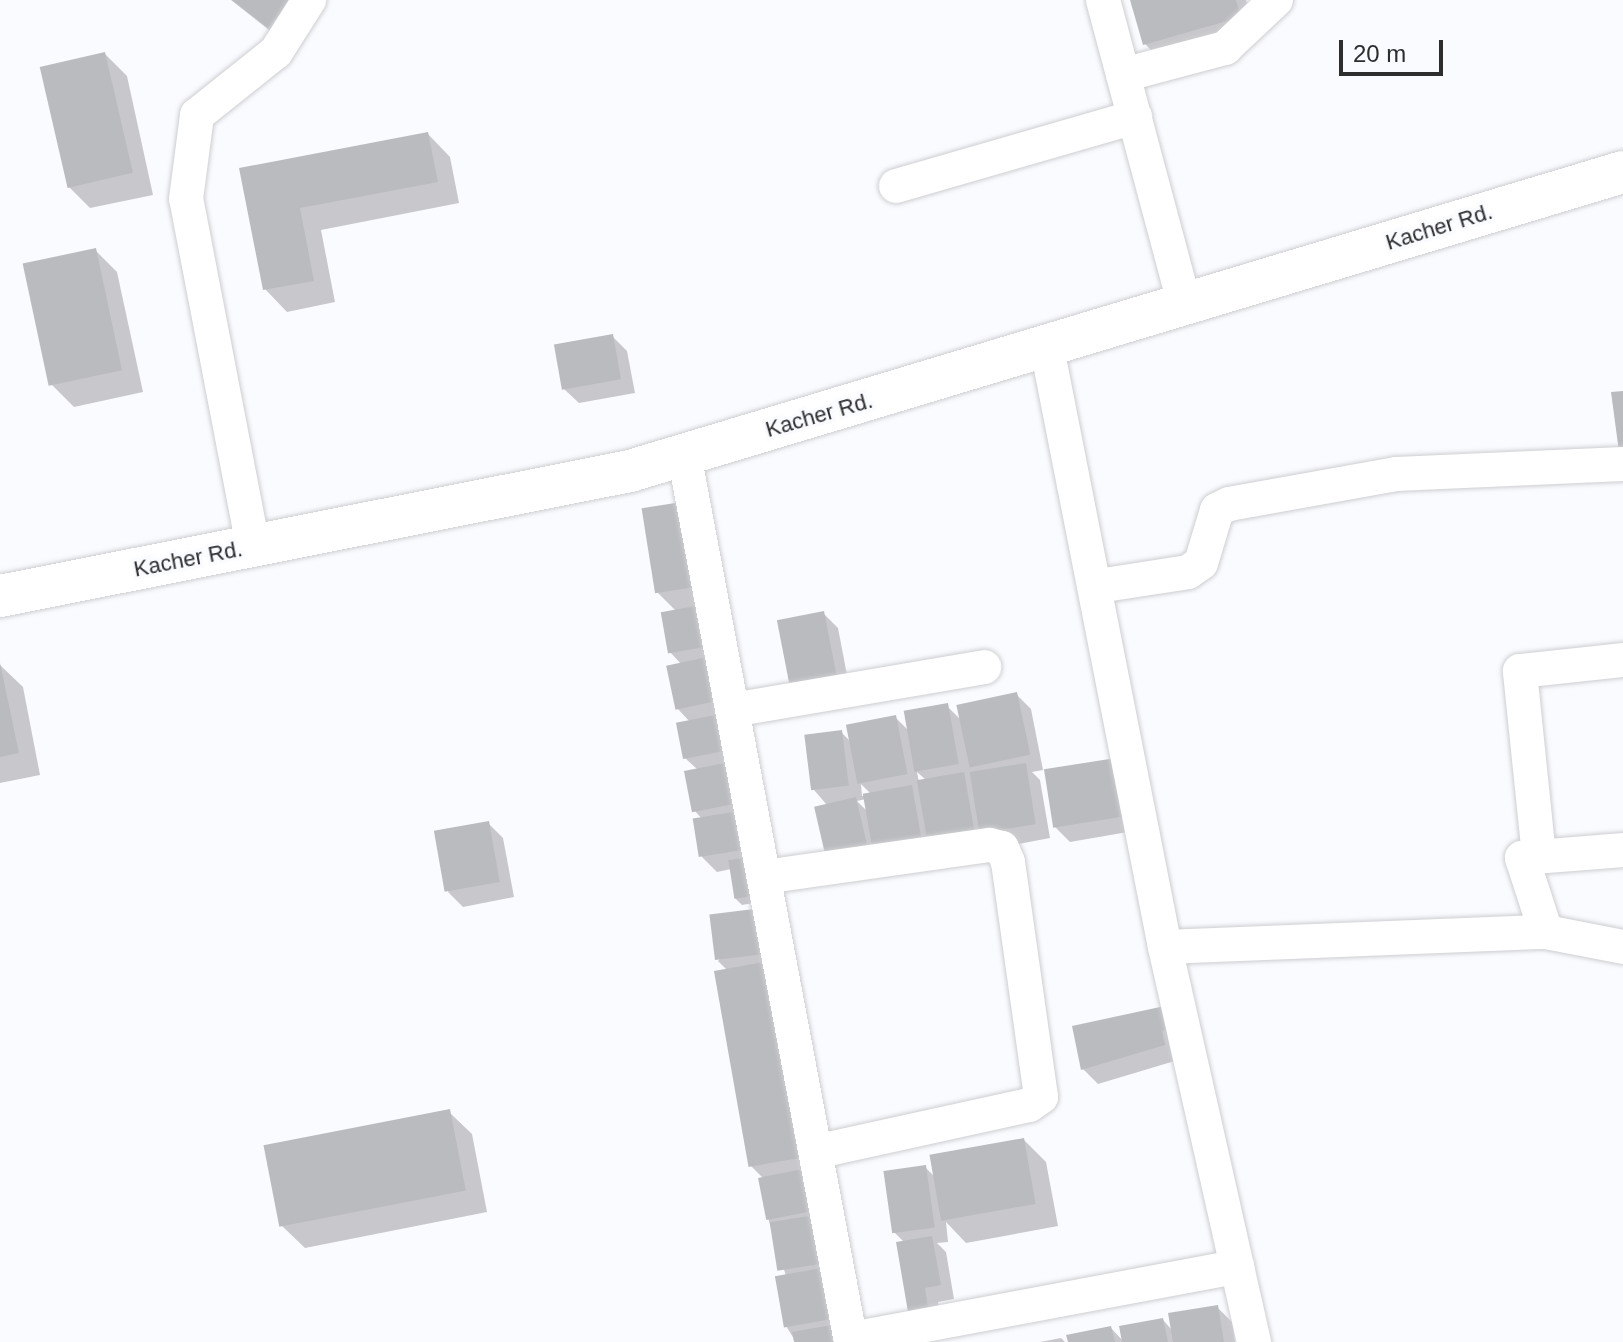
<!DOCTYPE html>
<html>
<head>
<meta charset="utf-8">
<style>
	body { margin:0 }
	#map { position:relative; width:1623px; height:1342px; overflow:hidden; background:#fafbff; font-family:Helvetica,sans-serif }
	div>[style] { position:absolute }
	.shadow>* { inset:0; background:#0003 }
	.building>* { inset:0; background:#babbbf; transform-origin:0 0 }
	.roads { filter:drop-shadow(0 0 2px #cdced1) drop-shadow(0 0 2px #cdced1) }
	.minor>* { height:34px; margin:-17px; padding:0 17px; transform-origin:17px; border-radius:17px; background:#fff }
	.major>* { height:42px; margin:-21px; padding:0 21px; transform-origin:21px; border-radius:21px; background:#fff }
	span { translate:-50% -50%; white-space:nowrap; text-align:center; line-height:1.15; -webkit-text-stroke:7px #fafbff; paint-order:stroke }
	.street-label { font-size:22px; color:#2d2d2e }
	.scale { position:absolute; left:1339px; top:40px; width:104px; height:36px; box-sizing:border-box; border:4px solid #2d2d2e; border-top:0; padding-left:10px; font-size:24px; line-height:28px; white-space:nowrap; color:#2d2d2e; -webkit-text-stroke:6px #fafbff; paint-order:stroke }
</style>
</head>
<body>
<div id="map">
	<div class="shadow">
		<div style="clip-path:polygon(231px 0,316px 0,283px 41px)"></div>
		<div style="clip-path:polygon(1132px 0,1246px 0,1255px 31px,1159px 58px,1145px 44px)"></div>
		<div style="clip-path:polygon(105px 54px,127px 76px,153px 195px,90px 208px,68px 186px)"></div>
		<div style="clip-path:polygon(428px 134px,450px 157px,459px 203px,321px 230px,335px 302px,287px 312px,265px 289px,242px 170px)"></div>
		<div style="clip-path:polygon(95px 250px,117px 272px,143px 392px,74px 407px,52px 385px)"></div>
		<div style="clip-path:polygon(612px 336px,627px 351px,635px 393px,579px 403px,564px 389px)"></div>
		<div style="clip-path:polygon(687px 503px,766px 901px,742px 905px,735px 898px,731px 869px,717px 872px,702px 857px,703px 820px,693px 809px,697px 769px,685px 758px,690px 722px,677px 708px,681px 664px,670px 652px,676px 611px,658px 593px)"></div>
		<div style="clip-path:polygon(823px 613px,838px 628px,851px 696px,792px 689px)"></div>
		<div style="clip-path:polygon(0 665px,23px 687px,40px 775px,0 783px)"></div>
		<div style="clip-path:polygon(evenodd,1016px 694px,1031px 709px,1043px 770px,1032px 772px,1040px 780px,1050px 838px,883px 870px,814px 790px,841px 732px,852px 743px,895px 717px,910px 732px,947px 706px,962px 721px,1016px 694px,917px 772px,926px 780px,919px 782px,917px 772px,1016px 694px,861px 784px,871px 794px,862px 796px,861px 784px,1016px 694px,866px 799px,869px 813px,857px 801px,866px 799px)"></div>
		<div style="clip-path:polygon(1136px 774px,1145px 829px,1070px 842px,1055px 827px)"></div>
		<div style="clip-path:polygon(488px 823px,503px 838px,514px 897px,463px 907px,448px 892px)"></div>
		<div style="clip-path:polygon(761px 910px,856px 1331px,796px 1342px,786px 1326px,786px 1276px,768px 1218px,763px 1178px,751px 1166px,728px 971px,718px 961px)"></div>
		<div style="clip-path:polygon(1174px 1006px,1178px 1060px,1098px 1084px,1083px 1069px)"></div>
		<div style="clip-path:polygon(449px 1112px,472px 1134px,487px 1212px,305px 1248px,282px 1226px)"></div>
		<div style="clip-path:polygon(1024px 1140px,1046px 1162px,1058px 1226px,966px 1243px,946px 1222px,948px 1242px,937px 1243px,946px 1252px,954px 1299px,938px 1302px,942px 1322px,925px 1326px,904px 1242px,894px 1232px,925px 1167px,936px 1178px)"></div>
		<div style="clip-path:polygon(1217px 1307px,1232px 1322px,1235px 1342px,1070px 1342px,1111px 1328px,1124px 1342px,1163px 1320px,1172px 1330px)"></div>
		<div style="clip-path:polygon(1061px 1338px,1065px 1342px,1040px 1342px)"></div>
	</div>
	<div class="building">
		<div style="clip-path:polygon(232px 0,290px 0,268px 28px)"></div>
		<div style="clip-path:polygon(1130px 0,1236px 0,1241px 17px,1143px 45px)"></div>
		<div style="left:105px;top:52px;width:124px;height:67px;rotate:77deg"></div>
		<div style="clip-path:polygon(428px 132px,438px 182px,300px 208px,314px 281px,263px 290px,239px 168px)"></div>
		<div style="left:96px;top:248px;width:125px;height:75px;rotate:78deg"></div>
		<div style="left:613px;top:334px;width:46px;height:60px;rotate:80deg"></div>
		<div style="clip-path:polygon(1623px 391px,1623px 451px,1619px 452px,1611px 392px)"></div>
		<div style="left:688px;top:501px;width:86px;height:47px;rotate:81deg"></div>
		<div style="left:707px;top:604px;width:42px;height:47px;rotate:80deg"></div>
		<div style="left:824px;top:611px;width:71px;height:48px;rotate:79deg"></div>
		<div style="left:717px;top:655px;width:45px;height:52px;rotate:78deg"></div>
		<div style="clip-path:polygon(0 663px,19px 753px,0 757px)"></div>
		<div style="left:1017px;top:692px;width:64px;height:62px;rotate:78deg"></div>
		<div style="left:948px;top:703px;width:62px;height:45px;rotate:80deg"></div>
		<div style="left:726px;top:713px;width:37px;height:51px;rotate:79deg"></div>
		<div style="left:896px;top:715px;width:60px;height:51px;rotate:79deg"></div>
		<div style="left:842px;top:730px;width:56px;height:38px;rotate:83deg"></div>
		<div style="left:1122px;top:757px;width:59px;height:79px;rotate:81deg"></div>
		<div style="left:735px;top:761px;width:42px;height:52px;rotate:79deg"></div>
		<div style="left:1026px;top:763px;width:62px;height:57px;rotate:81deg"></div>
		<div style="left:964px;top:772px;width:66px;height:48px;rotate:80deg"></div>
		<div style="left:912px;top:785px;width:59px;height:50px;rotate:80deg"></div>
		<div style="left:856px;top:797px;width:59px;height:43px;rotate:77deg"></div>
		<div style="left:746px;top:810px;width:39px;height:54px;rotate:81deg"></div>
		<div style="left:489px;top:821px;width:62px;height:56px;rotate:80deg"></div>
		<div style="left:755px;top:856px;width:39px;height:27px;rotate:81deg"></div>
		<div style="left:762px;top:908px;width:46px;height:53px;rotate:83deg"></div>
		<div style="left:776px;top:960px;width:199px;height:63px;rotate:80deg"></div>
		<div style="clip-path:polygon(1174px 1004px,1179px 1028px,1162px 1031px,1165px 1045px,1081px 1070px,1072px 1026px)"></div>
		<div style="left:450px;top:1109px;width:83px;height:190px;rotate:79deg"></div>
		<div style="left:1024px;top:1138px;width:67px;height:96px;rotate:80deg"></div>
		<div style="left:926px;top:1165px;width:63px;height:43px;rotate:82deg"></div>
		<div style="left:814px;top:1167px;width:43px;height:57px;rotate:79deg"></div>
		<div style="left:822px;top:1214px;width:49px;height:53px;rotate:81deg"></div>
		<div style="clip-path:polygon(932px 1236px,941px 1285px,925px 1288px,928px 1308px,908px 1312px,896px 1242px)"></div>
		<div style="left:833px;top:1266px;width:52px;height:59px;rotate:80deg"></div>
		<div style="clip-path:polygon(1218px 1305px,1224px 1342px,1173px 1342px,1168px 1313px)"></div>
		<div style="clip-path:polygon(1163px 1318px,1168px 1342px,1122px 1342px,1119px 1326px)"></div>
		<div style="clip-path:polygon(843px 1323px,847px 1342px,794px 1342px,792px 1332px)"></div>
		<div style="clip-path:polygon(1111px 1326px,1115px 1342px,1068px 1342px,1066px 1335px)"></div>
	</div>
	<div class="roads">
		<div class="minor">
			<div style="left:1103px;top:0;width:314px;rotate:75deg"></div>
			<div style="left:1123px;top:75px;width:106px;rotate:-14.8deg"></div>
			<div style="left:1225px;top:48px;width:70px;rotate:-43.3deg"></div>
			<div style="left:896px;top:186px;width:249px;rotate:-16.1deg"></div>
			<div style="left:1047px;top:348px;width:611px;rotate:78.86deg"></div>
			<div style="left:1165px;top:947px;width:405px;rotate:77.3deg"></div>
			<div style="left:684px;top:454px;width:904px;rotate:79.35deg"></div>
			<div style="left:253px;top:546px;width:353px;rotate:-100.9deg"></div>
			<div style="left:186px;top:199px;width:85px;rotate:-82.5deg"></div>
			<div style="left:197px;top:115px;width:101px;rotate:-38.6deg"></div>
			<div style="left:276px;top:52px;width:62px;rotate:-57.6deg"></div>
			<div style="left:1098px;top:586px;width:91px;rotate:-8.8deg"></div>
			<div style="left:1188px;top:572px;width:16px;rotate:-35deg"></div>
			<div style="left:1201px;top:563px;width:55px;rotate:-73.2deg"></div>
			<div style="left:1217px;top:510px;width:13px;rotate:-27deg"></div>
			<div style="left:1229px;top:504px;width:170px;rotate:-10.2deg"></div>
			<div style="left:1396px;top:474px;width:227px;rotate:-2.5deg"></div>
			<div style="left:733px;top:710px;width:255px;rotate:-9.7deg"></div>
			<div style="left:1539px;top:856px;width:186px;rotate:-95.9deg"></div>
			<div style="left:1520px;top:671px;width:104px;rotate:-6.1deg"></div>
			<div style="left:764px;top:877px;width:228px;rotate:-8.1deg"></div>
			<div style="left:990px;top:845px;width:12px;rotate:14deg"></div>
			<div style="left:1002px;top:848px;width:15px;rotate:67deg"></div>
			<div style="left:1008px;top:862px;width:237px;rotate:82deg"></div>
			<div style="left:1041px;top:1097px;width:14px;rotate:146deg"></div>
			<div style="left:1029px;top:1105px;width:218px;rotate:167.6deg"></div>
			<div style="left:1546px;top:932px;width:78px;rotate:-108deg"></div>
			<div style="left:1522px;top:858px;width:101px;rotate:-4.5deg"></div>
			<div style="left:1165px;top:947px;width:381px;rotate:-2.3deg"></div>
			<div style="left:1546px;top:932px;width:78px;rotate:11deg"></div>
			<div style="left:851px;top:1339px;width:393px;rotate:-10.6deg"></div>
		</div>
		<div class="major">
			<div style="left:0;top:596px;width:642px;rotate:-11.22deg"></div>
			<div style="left:630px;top:471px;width:1037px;rotate:-16.76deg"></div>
		</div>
	</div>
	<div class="street-label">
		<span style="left:1439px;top:227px;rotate:-17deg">Kacher Rd.</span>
		<span style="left:819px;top:415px;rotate:-16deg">Kacher Rd.</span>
		<span style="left:188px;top:559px;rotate:-11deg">Kacher Rd.</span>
	</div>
	<div class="scale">20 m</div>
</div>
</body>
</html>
